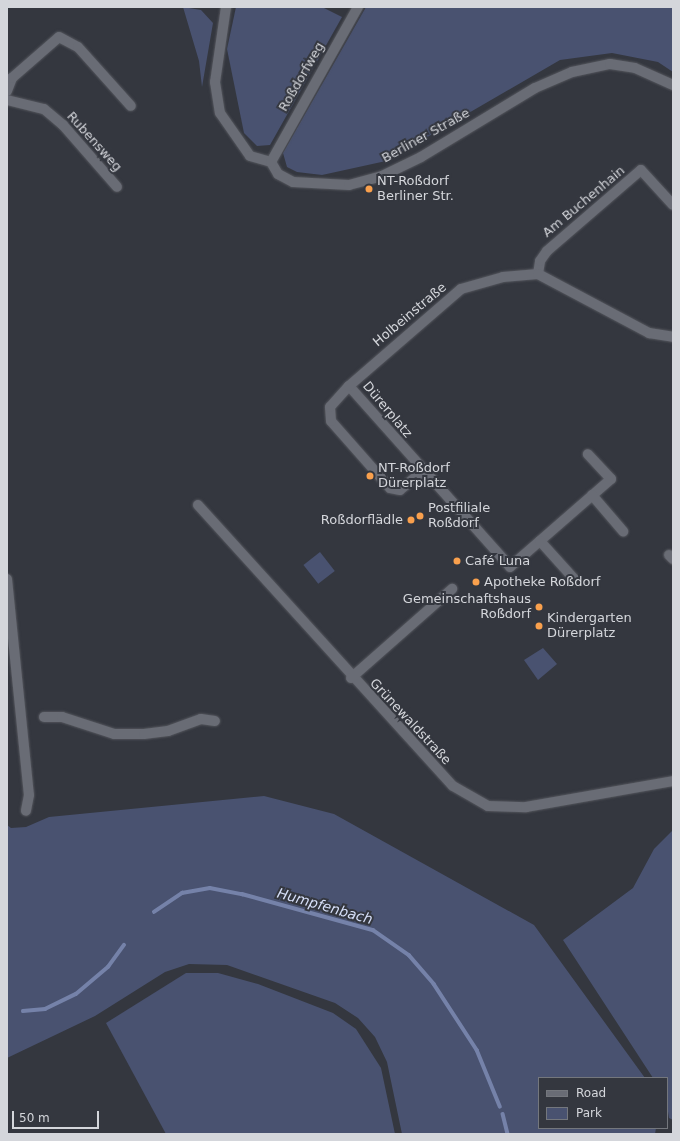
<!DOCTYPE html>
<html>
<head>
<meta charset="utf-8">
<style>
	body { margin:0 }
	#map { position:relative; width:680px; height:1141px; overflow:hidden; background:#34373f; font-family:"DejaVu Sans",sans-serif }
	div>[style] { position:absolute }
	.green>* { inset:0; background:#495270; transform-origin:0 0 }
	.stream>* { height:3.5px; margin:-1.75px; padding:0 1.75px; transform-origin:1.75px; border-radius:1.75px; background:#7582a9 }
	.roads { filter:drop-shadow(0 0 1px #53555c) drop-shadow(0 0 1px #53555c) }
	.minor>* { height:10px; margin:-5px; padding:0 5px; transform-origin:5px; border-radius:5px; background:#696c75 }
	.dots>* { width:11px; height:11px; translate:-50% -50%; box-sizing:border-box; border:2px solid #34373f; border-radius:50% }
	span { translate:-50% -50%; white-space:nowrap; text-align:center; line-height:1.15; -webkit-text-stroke:4px #34373f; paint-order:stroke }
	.street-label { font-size:13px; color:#d4d6db }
	.poi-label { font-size:13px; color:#d4d6db }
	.left { translate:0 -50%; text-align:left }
	.right { translate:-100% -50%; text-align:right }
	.water-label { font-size:14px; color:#d6dff8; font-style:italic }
	.frame { position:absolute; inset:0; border:8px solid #d4d6db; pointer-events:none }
	.legend { position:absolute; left:538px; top:1077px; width:130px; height:52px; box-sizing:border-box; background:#34373f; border:1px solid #74777d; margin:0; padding:5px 7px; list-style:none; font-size:12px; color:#d4d6db }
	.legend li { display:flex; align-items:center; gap:8px; height:20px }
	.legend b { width:20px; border:1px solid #74777d }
	.scale { position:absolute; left:12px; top:1111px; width:87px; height:18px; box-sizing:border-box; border:2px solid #d4d6db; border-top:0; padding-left:5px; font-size:12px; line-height:14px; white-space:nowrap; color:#d4d6db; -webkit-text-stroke:3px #34373f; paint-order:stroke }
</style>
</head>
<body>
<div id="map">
	<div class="green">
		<div style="clip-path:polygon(183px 7px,201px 10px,213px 23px,202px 87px,199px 61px)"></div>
		<div style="clip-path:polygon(236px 7px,322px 7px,342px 17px,270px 145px,257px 146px,244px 133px,227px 49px)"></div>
		<div style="clip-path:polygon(366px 7px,673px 7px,673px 72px,658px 62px,612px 53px,560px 60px,386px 161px,322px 175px,297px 172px,287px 167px,283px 153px)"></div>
		<div style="left:320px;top:552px;width:24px;height:21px;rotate:52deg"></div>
		<div style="clip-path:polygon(543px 648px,557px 664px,538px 680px,524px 660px)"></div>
		<div style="clip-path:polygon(264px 796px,334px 814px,534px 925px,645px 1078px,539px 1078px,539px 1128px,656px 1128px,655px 1134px,402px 1134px,387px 1062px,375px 1037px,358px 1018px,335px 1003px,227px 965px,189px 964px,165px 972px,95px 1016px,7px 1058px,7px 825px,11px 828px,26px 827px,49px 817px)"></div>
		<div style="clip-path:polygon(673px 830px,673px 1120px,669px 1118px,667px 1105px,667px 1078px,653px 1078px,563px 940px,633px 888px,654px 849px)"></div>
		<div style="clip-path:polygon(186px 973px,218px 973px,258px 984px,333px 1013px,356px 1029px,381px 1068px,395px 1134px,166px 1134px,106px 1023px)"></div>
	</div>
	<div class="stream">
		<div style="left:154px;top:912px;width:34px;rotate:-34deg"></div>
		<div style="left:182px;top:893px;width:28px;rotate:-10deg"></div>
		<div style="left:210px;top:888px;width:33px;rotate:11deg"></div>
		<div style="left:242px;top:894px;width:136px;rotate:15.4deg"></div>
		<div style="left:373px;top:930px;width:44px;rotate:34.8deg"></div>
		<div style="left:409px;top:955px;width:38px;rotate:49deg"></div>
		<div style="left:434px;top:984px;width:79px;rotate:56.9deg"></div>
		<div style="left:477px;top:1050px;width:61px;rotate:67.7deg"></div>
		<div style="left:23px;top:1011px;width:22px;rotate:-5deg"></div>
		<div style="left:45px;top:1009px;width:34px;rotate:-26deg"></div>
		<div style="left:76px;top:994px;width:42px;rotate:-40.2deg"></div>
		<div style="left:108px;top:967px;width:27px;rotate:-54deg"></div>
		<div style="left:503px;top:1114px;width:21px;rotate:76deg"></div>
	</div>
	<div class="roads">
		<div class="minor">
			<div style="left:226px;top:7px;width:76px;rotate:98.3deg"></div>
			<div style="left:215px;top:82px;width:31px;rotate:81deg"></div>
			<div style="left:220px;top:113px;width:52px;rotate:55.1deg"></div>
			<div style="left:250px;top:156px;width:22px;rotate:16deg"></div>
			<div style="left:7px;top:91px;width:14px;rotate:-69deg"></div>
			<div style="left:12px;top:78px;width:62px;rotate:-41.1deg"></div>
			<div style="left:59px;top:37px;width:21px;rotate:28deg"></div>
			<div style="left:78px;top:47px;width:79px;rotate:48.1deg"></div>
			<div style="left:7px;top:100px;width:38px;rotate:14deg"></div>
			<div style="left:44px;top:109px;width:25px;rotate:40deg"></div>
			<div style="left:63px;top:125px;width:82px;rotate:48.9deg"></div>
			<div style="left:271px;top:162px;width:14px;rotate:60deg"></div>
			<div style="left:278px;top:174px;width:17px;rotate:28deg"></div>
			<div style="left:293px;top:182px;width:56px;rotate:3.1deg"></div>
			<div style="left:349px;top:185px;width:34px;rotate:-15deg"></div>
			<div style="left:382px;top:176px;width:43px;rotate:-26deg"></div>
			<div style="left:421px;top:157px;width:133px;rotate:-31.2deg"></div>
			<div style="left:535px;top:88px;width:40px;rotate:-23.4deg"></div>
			<div style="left:572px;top:72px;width:39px;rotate:-12deg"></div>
			<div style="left:610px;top:64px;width:25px;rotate:9deg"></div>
			<div style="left:635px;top:68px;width:42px;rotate:24.1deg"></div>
			<div style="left:271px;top:162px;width:178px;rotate:-60.7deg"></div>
			<div style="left:538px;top:274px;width:13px;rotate:-81deg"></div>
			<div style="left:540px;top:261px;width:12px;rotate:-55deg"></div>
			<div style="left:547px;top:251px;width:124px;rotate:-40.8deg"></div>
			<div style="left:641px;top:170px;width:47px;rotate:47.6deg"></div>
			<div style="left:349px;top:386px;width:242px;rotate:48.3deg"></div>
			<div style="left:510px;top:567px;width:134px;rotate:-41.1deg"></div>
			<div style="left:611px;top:479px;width:34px;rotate:-133deg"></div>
			<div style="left:422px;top:472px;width:28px;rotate:141deg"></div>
			<div style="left:400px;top:490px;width:10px;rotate:-169deg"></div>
			<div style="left:390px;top:488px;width:89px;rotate:-131.4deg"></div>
			<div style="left:331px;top:421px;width:14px;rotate:-94deg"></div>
			<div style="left:330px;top:407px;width:28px;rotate:-48deg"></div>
			<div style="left:349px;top:386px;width:148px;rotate:-40.9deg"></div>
			<div style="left:461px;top:289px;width:44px;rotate:-15.9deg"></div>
			<div style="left:503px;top:277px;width:35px;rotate:-5deg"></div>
			<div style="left:538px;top:274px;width:126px;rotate:28deg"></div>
			<div style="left:649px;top:333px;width:24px;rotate:9deg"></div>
			<div style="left:592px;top:495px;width:48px;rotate:49.3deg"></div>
			<div style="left:198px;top:505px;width:379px;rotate:47.8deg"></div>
			<div style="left:453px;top:786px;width:40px;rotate:29.7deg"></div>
			<div style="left:488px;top:806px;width:38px;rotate:2deg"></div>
			<div style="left:526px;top:807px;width:149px;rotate:-10deg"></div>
			<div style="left:540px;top:541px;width:54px;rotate:48deg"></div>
			<div style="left:669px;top:555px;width:6px;rotate:45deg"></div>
			<div style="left:7px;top:579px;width:217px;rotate:84.2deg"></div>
			<div style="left:29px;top:795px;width:16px;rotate:101deg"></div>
			<div style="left:351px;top:678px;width:135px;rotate:-41.4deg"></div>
			<div style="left:44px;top:717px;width:18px"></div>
			<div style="left:62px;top:717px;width:55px;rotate:18.1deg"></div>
			<div style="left:114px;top:734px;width:30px"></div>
			<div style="left:144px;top:734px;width:24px;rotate:-7deg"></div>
			<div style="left:168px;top:731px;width:35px;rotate:-20deg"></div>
			<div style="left:201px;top:719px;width:14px;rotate:8deg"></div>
		</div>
	</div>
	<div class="dots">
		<div style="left:369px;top:189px;background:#f9a04d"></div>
		<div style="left:370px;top:476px;background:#f9a04d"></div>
		<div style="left:420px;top:516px;background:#f9a04d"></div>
		<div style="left:411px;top:520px;background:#f9a04d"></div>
		<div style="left:457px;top:561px;background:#f9a04d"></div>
		<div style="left:476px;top:582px;background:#f9a04d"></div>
		<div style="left:539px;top:607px;background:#f9a04d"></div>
		<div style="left:539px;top:626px;background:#f9a04d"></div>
	</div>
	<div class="street-label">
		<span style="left:302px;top:77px;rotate:-60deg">Roßdorfweg</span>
		<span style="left:426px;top:136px;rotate:-29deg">Berliner Straße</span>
		<span style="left:94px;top:142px;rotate:48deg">Rubensweg</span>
		<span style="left:584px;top:202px;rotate:-40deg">Am Buchenhain</span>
		<span style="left:410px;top:315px;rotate:-40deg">Holbeinstraße</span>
		<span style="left:387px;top:410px;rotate:50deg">Dürerplatz</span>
		<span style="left:410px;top:722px;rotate:47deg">Grünewaldstraße</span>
	</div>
	<div class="poi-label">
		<span class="left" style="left:377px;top:189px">NT-Roßdorf<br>Berliner Str.</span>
		<span class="left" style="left:378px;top:476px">NT-Roßdorf<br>Dürerplatz</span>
		<span class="left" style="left:428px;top:516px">Postfiliale<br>Roßdorf</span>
		<span class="right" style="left:403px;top:520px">Roßdorflädle</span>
		<span class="left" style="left:465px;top:561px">Café Luna</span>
		<span class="left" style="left:484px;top:582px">Apotheke Roßdorf</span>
		<span class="right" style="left:531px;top:607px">Gemeinschaftshaus<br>Roßdorf</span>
		<span class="left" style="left:547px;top:626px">Kindergarten<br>Dürerplatz</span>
	</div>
	<div class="water-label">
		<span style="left:325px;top:906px;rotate:16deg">Humpfenbach</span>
	</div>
	<div class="frame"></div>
	<ul class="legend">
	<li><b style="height:5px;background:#696c75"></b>Road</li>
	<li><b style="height:11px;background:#495270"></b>Park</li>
	</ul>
	<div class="scale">50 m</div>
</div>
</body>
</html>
